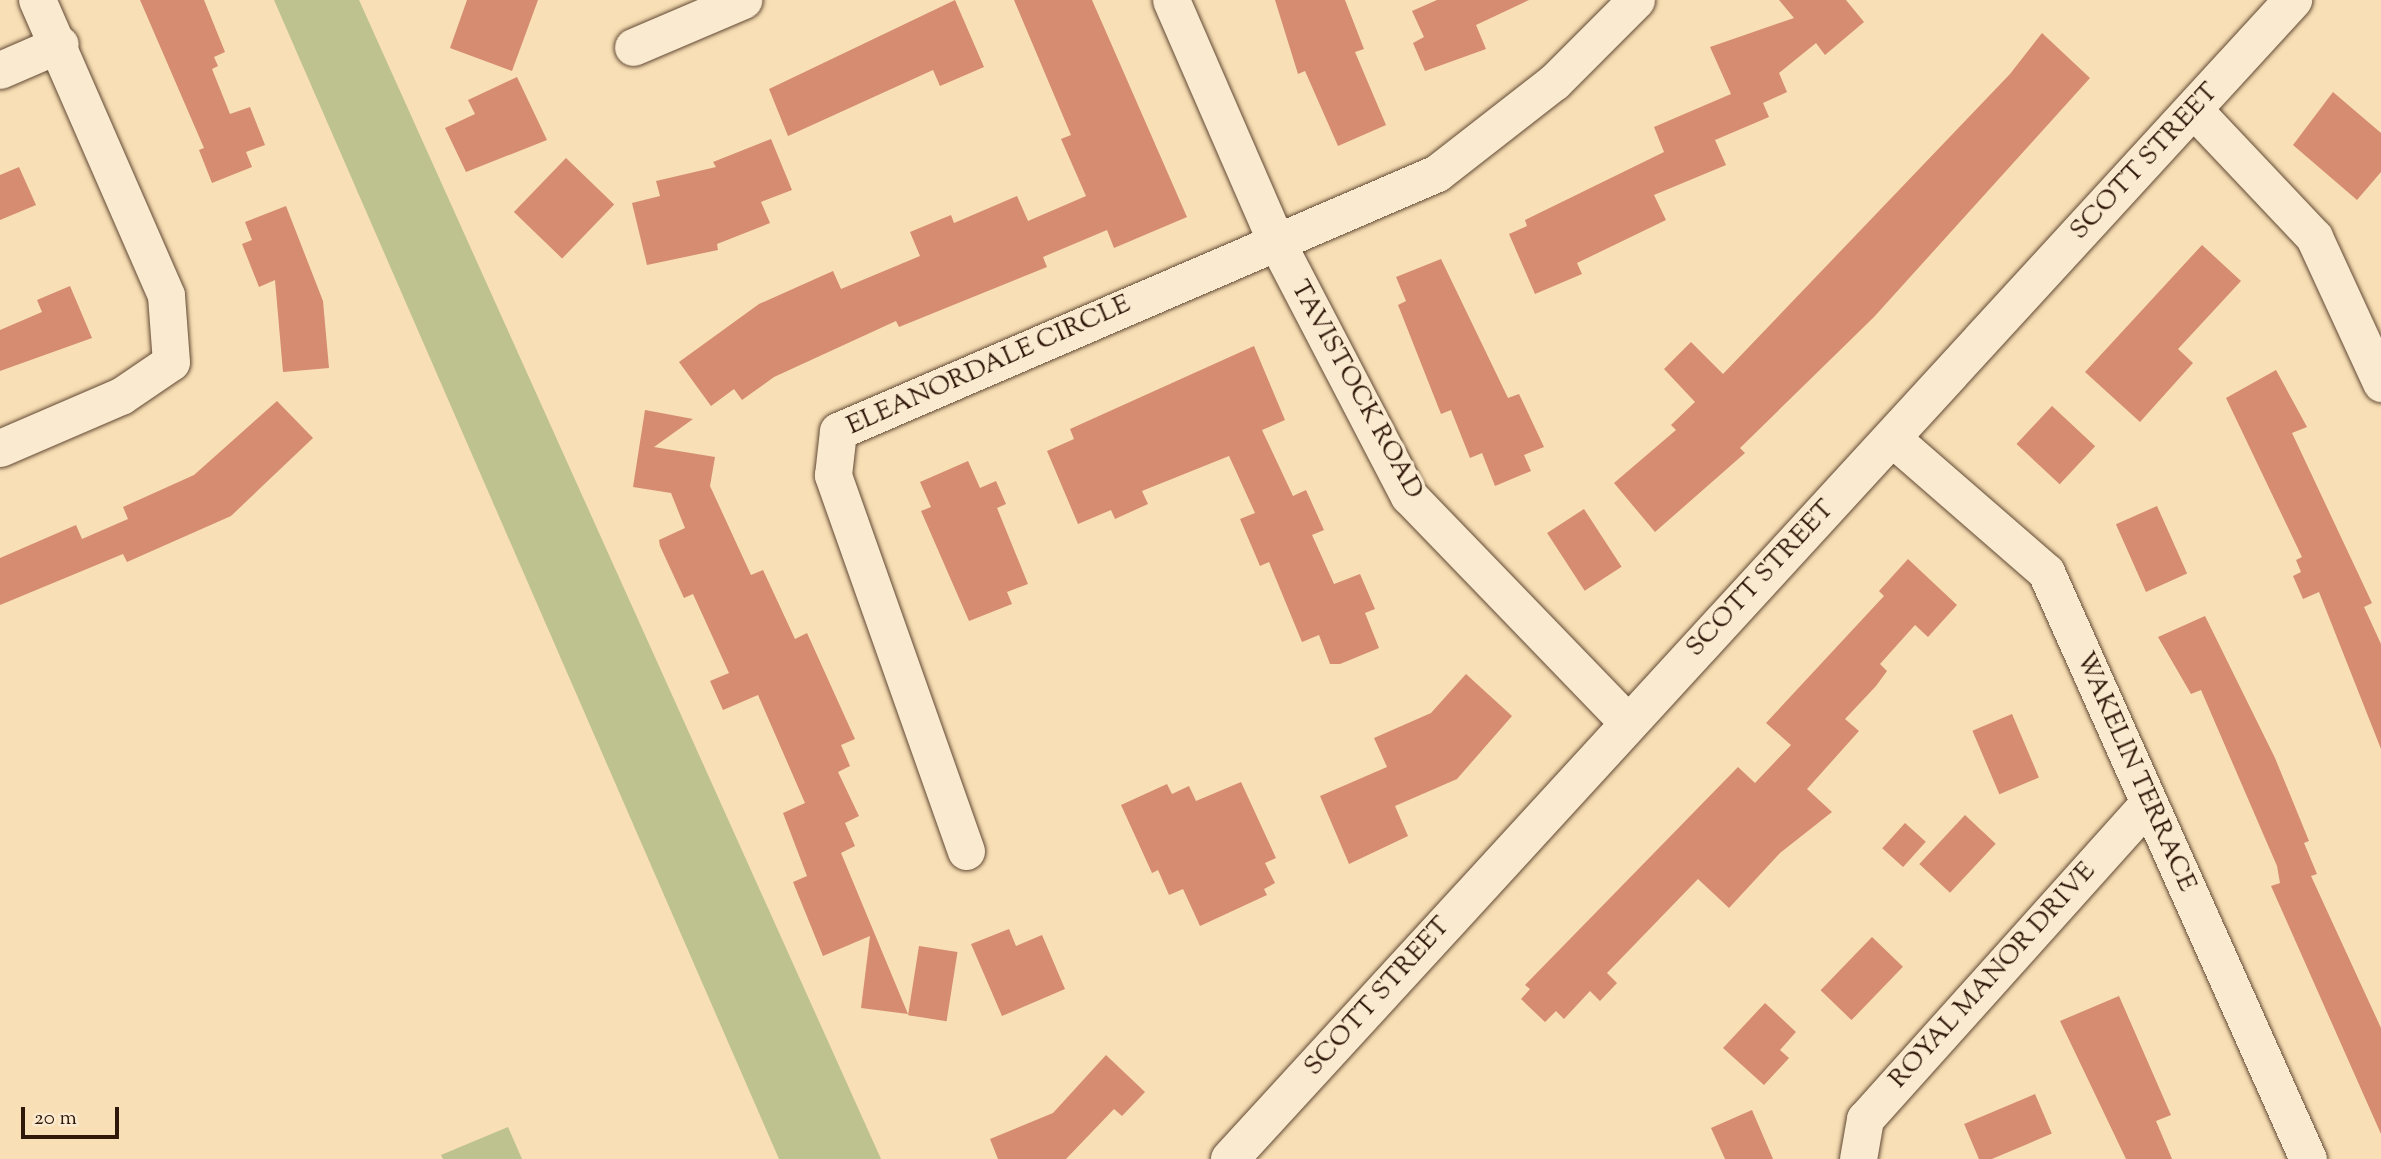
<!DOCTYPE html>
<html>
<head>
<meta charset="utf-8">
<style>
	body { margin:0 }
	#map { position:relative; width:2381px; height:1159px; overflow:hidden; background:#f8dfb5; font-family:"Sorts Mill Goudy",serif }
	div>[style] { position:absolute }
	.green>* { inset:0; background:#bdc28e }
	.building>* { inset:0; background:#d58c71; transform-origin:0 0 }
	.roads { filter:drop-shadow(0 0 2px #614934) drop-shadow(0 0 2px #614934) }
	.minor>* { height:37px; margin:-18.5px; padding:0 18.5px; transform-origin:18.5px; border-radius:18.5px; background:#faeacf }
	.secondary>* { height:38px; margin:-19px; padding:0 19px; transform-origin:19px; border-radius:19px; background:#faeacf }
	span { translate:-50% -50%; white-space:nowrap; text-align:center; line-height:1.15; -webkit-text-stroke:7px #faeacf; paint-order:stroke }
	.street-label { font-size:26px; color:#2f1709 }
	.scale { position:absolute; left:21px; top:1107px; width:98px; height:32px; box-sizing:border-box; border:4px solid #2f1709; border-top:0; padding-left:9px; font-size:21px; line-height:24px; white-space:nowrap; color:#2f1709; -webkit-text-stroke:5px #faeacf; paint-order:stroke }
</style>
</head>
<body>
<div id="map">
	<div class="green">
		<div style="clip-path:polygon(274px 0,359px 0,881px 1159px,779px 1159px)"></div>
		<div style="clip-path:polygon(508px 1127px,522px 1159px,443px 1159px,441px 1155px)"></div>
	</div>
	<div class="building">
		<div style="clip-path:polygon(140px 0,204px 0,225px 52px,214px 57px,218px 66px,212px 69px,230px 114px,250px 107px,265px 145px,246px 152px,252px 167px,212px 183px,199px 150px,204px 148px)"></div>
		<div style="clip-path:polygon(467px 0,538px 0,512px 71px,450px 48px)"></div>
		<div style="clip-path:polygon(955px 0,984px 67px,940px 86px,933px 70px,788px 136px,769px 89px)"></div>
		<div style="clip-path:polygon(1014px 0,1092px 0,1187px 217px,1114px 248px,1107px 230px,1043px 257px,1047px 267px,899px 327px,896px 321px,774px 377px,742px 400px,734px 389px,711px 406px,679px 362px,759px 304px,833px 271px,841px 289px,920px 256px,910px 232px,951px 215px,954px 223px,1017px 196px,1028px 221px,1086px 196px,1061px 139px,1071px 135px)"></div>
		<div style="clip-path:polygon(1275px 0,1345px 0,1364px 49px,1355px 52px,1386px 125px,1338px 146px,1305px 71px,1298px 74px)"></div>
		<div style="clip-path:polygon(1437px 0,1529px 0,1476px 25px,1486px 49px,1425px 71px,1413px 43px,1424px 37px,1412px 11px)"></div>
		<div style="clip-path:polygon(1779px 0,1846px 0,1864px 22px,1825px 55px,1816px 43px,1779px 73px,1787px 92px,1763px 103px,1769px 117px,1715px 140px,1726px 165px,1654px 195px,1666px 220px,1577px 263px,1582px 274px,1535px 294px,1509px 234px,1527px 226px,1525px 220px,1664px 152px,1654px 127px,1731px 94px,1710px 47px,1794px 18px)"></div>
		<div style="clip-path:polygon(2042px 33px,2090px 78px,1874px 317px,1740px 448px,1745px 453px,1655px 532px,1614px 483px,1676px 430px,1671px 425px,1695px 402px,1664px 369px,1691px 342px,1723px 374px,2010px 74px)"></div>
		<div style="clip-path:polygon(517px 77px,547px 140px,466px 172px,445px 128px,475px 114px,468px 100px)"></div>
		<div style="clip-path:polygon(2333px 92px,2381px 133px,2381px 172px,2357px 200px,2293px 145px)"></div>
		<div style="clip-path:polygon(771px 139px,792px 190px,761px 202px,770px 223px,717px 244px,718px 250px,647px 265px,632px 203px,660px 196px,656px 181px,716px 167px,713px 162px)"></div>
		<div style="left:566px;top:158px;width:67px;height:75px;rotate:44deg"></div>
		<div style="clip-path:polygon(19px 167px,36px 205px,0 220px,0 175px)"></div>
		<div style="clip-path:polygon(286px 206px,323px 301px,329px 368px,283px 372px,275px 280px,259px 287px,242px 244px,252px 240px,245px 222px)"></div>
		<div style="clip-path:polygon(2202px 245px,2241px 281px,2178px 349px,2193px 363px,2140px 422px,2085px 372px)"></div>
		<div style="clip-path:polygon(1441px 259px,1508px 398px,1519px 394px,1544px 447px,1524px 455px,1531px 471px,1495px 486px,1482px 453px,1470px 458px,1451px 410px,1441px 414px,1398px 305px,1406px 301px,1396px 277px)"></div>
		<div style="clip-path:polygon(70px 286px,92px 338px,0 371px,0 330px,42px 312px,37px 300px)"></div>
		<div style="clip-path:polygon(1254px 346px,1285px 420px,1262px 430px,1293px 496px,1306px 490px,1324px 530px,1312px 535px,1334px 584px,1360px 574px,1375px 609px,1365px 613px,1379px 648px,1340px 664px,1330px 664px,1319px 635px,1302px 642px,1269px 562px,1260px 566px,1240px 519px,1255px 513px,1229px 456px,1142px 491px,1148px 504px,1115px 519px,1111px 510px,1078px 524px,1047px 451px,1074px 439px,1070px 429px)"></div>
		<div style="clip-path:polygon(2276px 370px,2307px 427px,2292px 433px,2372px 603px,2364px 607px,2381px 644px,2381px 749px,2319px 592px,2303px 599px,2293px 576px,2301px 572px,2296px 560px,2302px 557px,2226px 398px)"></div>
		<div style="clip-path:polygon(277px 401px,313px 438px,231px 516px,127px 562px,123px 554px,0 605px,0 558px,76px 525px,82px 539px,128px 519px,123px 507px,194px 475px)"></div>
		<div style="left:2052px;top:406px;width:59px;height:52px;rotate:43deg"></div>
		<div style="clip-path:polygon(645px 410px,693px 419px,654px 447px,715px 457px,710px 486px,751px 575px,763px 570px,795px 639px,807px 633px,855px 739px,841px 745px,850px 766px,838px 772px,859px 816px,845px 823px,855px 846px,841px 853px,908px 1014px,861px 1008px,870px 936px,823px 956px,793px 882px,807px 876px,783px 813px,805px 803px,758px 695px,723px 710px,710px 681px,729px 673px,693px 594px,684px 598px,660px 546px,659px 540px,685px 528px,671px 493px,633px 487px)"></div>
		<div style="clip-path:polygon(968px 461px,980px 488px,996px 481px,1006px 504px,997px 508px,1028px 584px,1007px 592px,1012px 604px,969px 621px,921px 511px,931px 507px,920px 482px)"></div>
		<div style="left:2157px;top:506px;width:74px;height:45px;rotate:66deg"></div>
		<div style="left:1584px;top:509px;width:69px;height:44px;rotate:57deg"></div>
		<div style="clip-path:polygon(1908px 559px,1957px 605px,1928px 637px,1915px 625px,1880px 664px,1887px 671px,1876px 686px,1845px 719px,1859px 731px,1807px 789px,1832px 812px,1780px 853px,1729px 908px,1698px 879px,1607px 973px,1617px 983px,1600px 1001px,1590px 991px,1564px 1019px,1556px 1011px,1545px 1022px,1521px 999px,1530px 989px,1525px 985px,1738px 767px,1755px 783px,1791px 745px,1766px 723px,1884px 596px,1879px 591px)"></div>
		<div style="clip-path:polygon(2205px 616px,2275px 758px,2309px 841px,2304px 843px,2317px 874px,2311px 876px,2381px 1028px,2381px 1134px,2271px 886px,2280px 883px,2277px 866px,2201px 690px,2191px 694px,2158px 637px)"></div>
		<div style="clip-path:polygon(1466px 674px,1512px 716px,1457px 779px,1395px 806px,1408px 836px,1349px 864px,1320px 796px,1387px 767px,1374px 738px,1431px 713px)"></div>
		<div style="left:2012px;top:714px;width:69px;height:43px;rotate:67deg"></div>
		<div style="clip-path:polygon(1241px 782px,1276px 858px,1265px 863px,1275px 883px,1264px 889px,1267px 895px,1200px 926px,1183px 889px,1169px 895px,1158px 870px,1152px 873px,1121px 805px,1167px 784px,1172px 794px,1189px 786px,1196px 801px)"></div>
		<div style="left:1965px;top:815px;width:42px;height:67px;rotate:43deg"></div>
		<div style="left:1905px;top:823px;width:28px;height:34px;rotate:42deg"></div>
		<div style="clip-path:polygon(1009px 929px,1016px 946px,1042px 935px,1065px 989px,1002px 1016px,971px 944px)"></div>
		<div style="left:1872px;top:937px;width:43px;height:74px;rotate:44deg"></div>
		<div style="left:919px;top:946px;width:39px;height:70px;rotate:9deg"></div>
		<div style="clip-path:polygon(2119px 996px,2171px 1115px,2156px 1121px,2172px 1159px,2126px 1159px,2060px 1021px)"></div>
		<div style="clip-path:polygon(1765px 1003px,1796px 1032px,1780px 1050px,1789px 1058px,1764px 1085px,1723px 1048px)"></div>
		<div style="clip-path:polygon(1106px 1055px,1145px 1092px,1122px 1116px,1114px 1109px,1066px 1159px,998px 1159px,990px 1139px,1053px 1113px)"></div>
		<div style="left:2035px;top:1094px;width:43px;height:77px;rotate:67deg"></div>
		<div style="clip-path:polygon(1752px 1110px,1773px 1159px,1725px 1159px,1711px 1128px)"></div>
	</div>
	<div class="roads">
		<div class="minor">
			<div style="left:1171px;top:0;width:261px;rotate:66.5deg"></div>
			<div style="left:1275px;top:239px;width:290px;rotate:62.5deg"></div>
			<div style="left:1409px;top:496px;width:314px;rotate:46deg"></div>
			<div style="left:633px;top:47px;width:120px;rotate:-23.1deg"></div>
			<div style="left:0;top:70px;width:65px;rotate:-23.4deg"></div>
			<div style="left:2194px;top:110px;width:175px;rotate:46.6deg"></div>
			<div style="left:2314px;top:237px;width:161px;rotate:65.3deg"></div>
			<div style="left:1892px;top:438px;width:204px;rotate:41deg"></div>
			<div style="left:2046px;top:572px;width:643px;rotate:65.95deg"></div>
			<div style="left:0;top:448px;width:132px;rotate:-23.3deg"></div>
			<div style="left:121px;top:396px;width:60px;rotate:-34.2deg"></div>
			<div style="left:171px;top:362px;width:67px;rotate:-94.3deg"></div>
			<div style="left:166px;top:295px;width:322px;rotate:-113.6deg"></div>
			<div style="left:966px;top:851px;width:399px;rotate:-109.5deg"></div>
			<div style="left:833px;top:475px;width:44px;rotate:-83.5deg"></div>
			<div style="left:838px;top:431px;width:652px;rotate:-23.3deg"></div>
			<div style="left:1437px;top:173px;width:148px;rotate:-37.9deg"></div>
			<div style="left:1554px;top:82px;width:116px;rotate:-45deg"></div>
			<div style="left:1858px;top:1159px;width:41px;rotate:-80.1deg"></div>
			<div style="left:1865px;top:1119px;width:425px;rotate:-48.1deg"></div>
		</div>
		<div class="secondary">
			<div style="left:1230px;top:1159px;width:1573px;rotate:-47.47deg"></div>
		</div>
	</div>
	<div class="street-label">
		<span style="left:2145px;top:162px;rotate:-47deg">SCOTT STREET</span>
		<span style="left:989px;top:366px;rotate:-24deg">ELEANORDALE CIRCLE</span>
		<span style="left:1356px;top:390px;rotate:61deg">TAVISTOCK ROAD</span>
		<span style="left:1761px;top:579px;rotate:-47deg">SCOTT STREET</span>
		<span style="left:2135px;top:772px;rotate:66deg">WAKELIN TERRACE</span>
		<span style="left:1993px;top:976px;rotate:-48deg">ROYAL MANOR DRIVE</span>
		<span style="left:1378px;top:997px;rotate:-48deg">SCOTT STREET</span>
	</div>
	<div class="scale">20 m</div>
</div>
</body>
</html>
